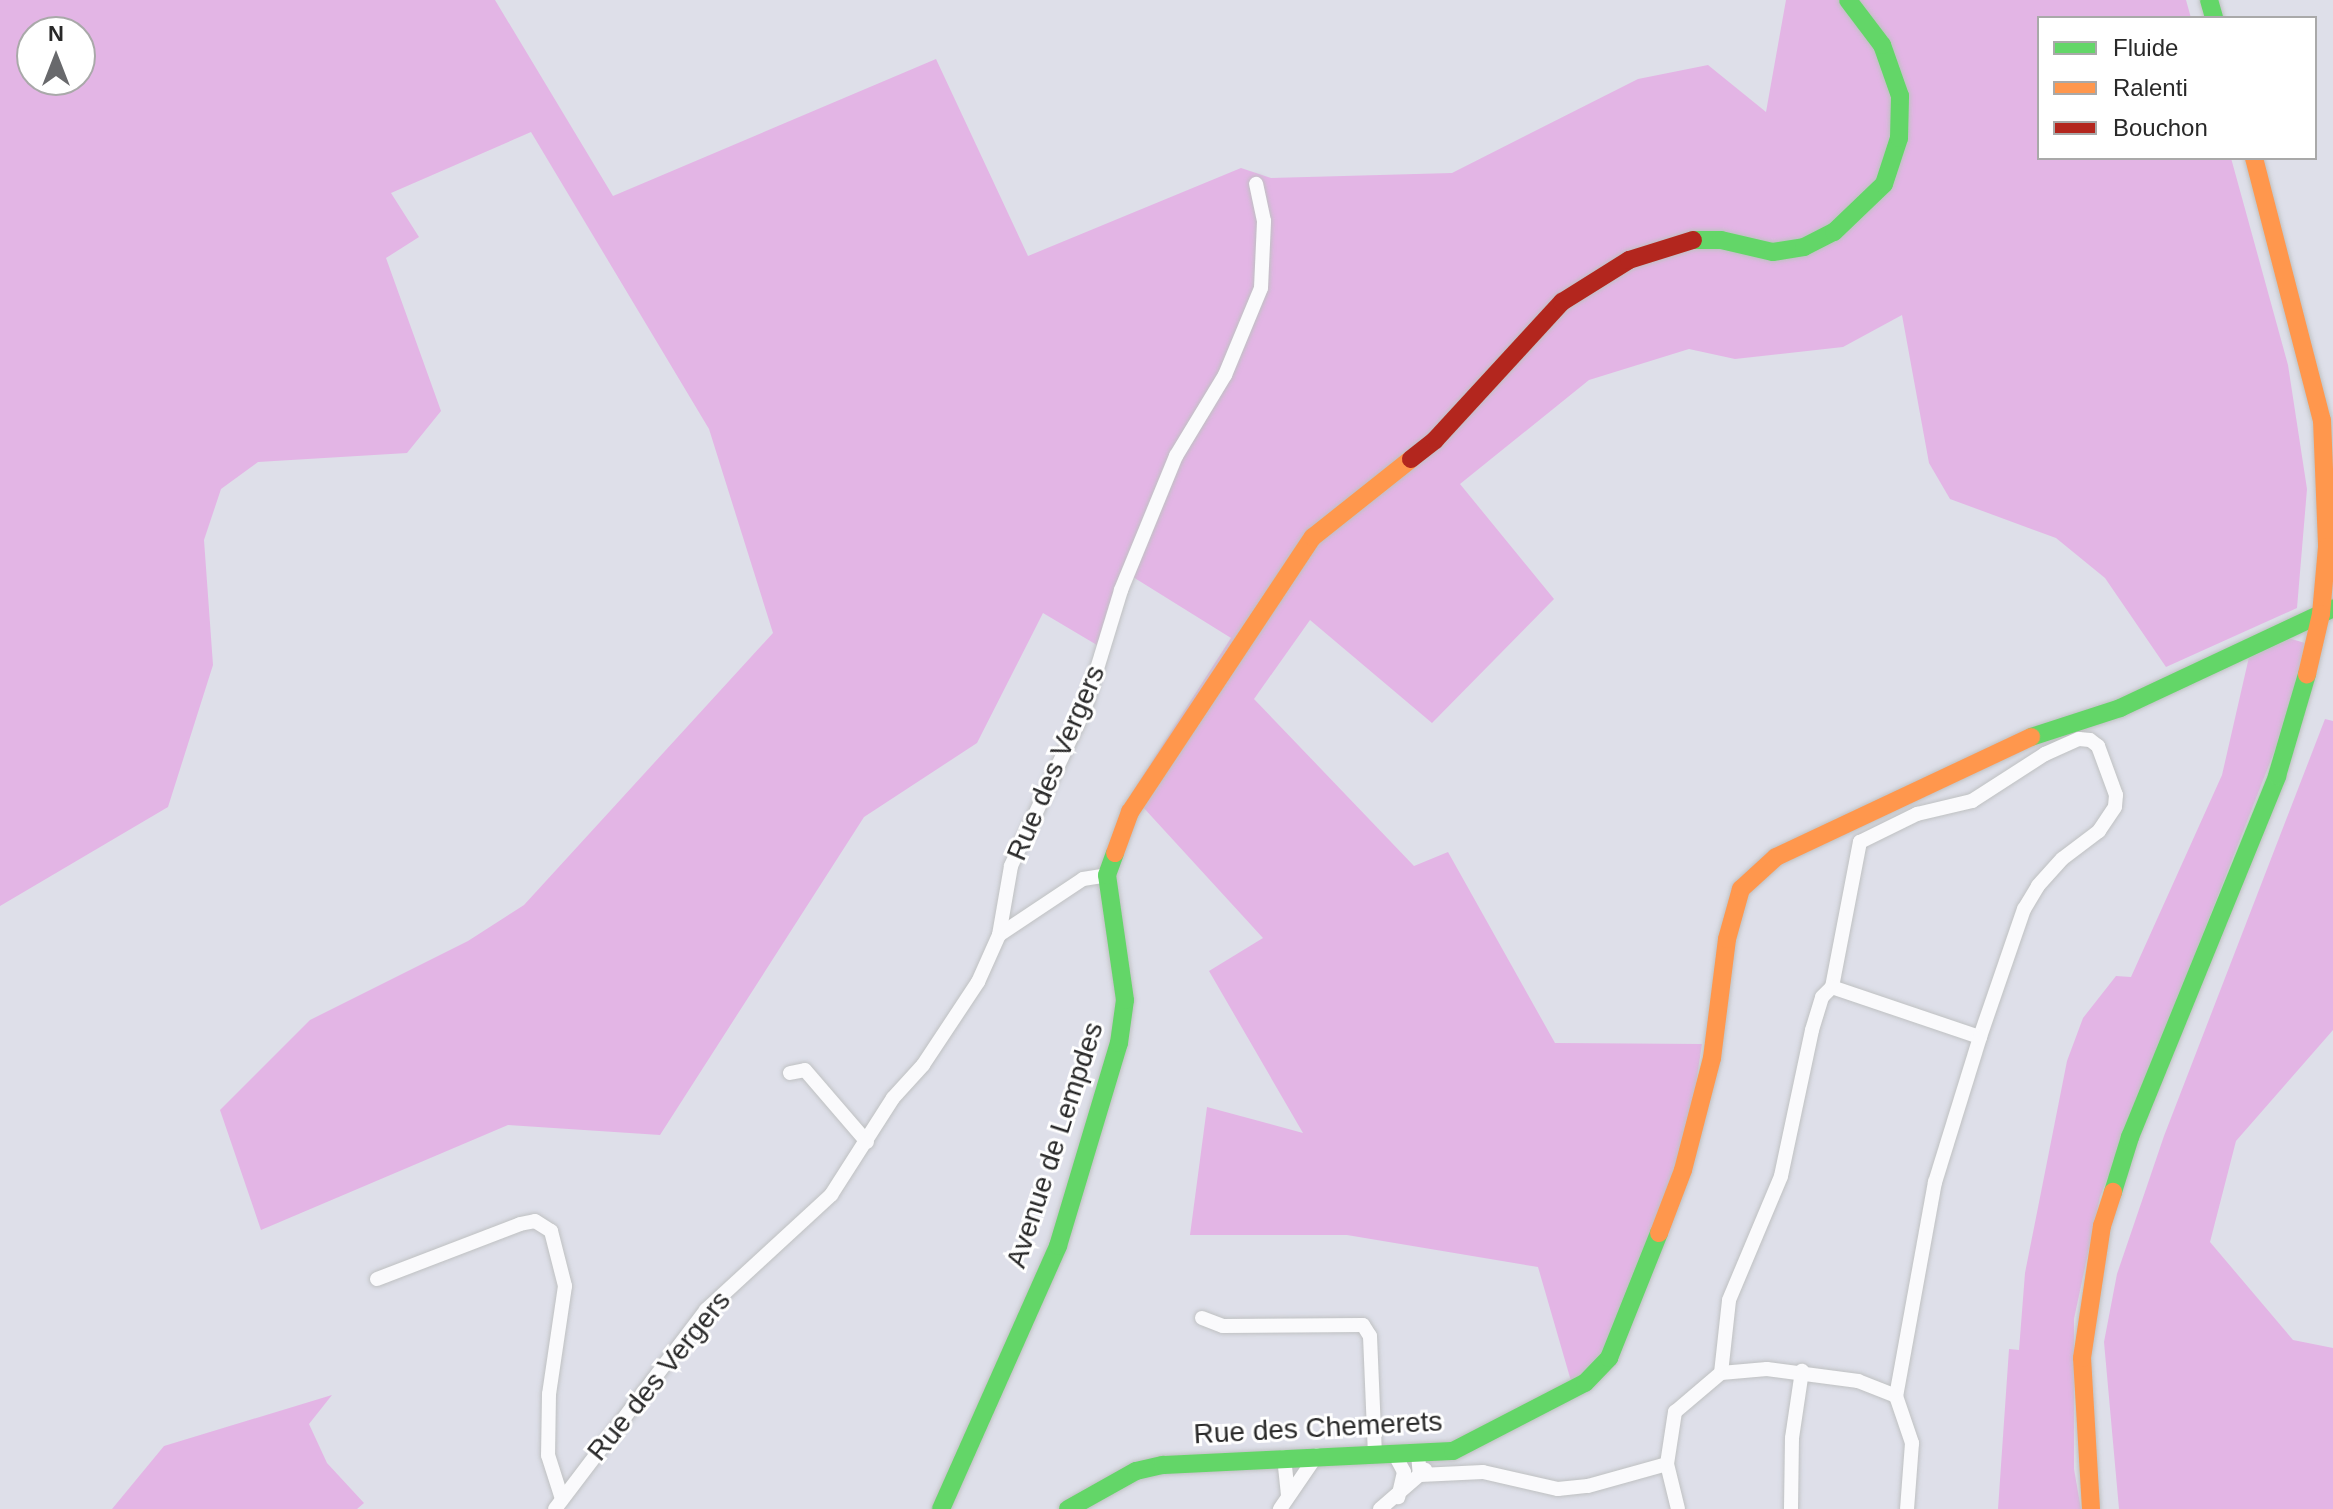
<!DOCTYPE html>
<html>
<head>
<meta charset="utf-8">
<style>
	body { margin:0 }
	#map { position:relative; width:2333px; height:1509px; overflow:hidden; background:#dedfe9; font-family:Arial,sans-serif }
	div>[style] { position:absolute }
	.green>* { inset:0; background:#e3b5e5 }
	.roads { filter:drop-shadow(0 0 2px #bfc1c2) drop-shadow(0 0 2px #bfc1c2) }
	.street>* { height:14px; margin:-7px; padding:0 7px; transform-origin:7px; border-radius:7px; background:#fafafc }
	.fast>* { height:18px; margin:-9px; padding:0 9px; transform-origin:9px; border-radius:9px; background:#63d668 }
	.slow>* { height:18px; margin:-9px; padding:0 9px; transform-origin:9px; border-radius:9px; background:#ff974d }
	.jam>* { height:18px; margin:-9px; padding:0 9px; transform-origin:9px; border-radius:9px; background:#b3261e }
	span { translate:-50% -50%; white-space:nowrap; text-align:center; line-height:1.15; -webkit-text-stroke:6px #fff; paint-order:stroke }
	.street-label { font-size:28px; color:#292929 }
	.legend { position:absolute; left:2037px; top:16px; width:280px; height:144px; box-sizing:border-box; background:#fff; border:2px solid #a9a9a9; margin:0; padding:10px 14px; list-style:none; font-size:24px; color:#292929 }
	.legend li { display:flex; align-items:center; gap:16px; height:40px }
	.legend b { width:40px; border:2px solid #a9a9a9 }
	.north { position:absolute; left:16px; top:16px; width:80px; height:80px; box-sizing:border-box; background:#fff; border:2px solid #a9a9a9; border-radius:50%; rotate:0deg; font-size:22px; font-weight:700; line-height:32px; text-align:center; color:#292929 }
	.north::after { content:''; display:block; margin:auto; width:28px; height:36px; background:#68696c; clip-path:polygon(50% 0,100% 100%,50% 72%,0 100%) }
</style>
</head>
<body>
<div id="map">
	<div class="green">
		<div style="clip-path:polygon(evenodd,0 0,495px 0,613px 196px,936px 59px,1028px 256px,1241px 168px,1271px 178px,1452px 173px,1638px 79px,1708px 65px,1766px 112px,1786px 0,2186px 0,2191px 18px,2039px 18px,2039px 158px,2231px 158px,2288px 365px,2307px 489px,2297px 608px,2166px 667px,2105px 578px,2056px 538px,1950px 499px,1929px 463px,1902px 315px,1843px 347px,1735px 359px,1689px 349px,1589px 380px,1460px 484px,1554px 599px,1432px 723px,1310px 620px,1254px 699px,1414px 866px,1448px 852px,1555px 1043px,1702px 1044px,1690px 1124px,1642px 1264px,1594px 1369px,1571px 1381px,1538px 1267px,1347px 1235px,1190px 1235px,1207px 1107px,1303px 1133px,1209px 971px,1263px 938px,1131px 794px,1231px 638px,1133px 577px,1107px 651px,1043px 613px,977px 743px,864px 817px,660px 1135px,508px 1125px,261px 1230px,220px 1110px,310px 1020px,468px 941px,524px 905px,773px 633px,709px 429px,531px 132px,391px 193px,419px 237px,386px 258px,441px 411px,407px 453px,258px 462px,221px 489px,204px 540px,213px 665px,168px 807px,0 906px,0 0,32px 32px,80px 32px,80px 80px,32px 80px,32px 32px)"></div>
		<div style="clip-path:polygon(2288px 638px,2305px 643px,2289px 714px,2100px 1197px,2074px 1319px,2074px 1469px,2081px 1509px,1998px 1509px,2009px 1349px,2019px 1350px,2025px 1273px,2067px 1061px,2083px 1018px,2116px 976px,2131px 977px,2222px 775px,2249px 657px)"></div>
		<div style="clip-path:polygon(2325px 719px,2333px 721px,2333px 1030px,2236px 1141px,2210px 1242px,2293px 1340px,2333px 1348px,2333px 1509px,2119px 1509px,2104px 1342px,2117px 1274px,2164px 1136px)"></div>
		<div style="clip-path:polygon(332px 1395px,309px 1424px,327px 1463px,364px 1503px,357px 1509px,112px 1509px,164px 1446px)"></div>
	</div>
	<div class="roads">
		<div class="street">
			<div style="left:999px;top:935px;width:101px;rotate:-33.7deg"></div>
			<div style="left:1083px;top:879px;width:24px;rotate:-9deg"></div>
			<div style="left:1832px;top:987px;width:148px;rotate:-79.1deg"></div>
			<div style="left:1860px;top:842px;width:64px;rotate:-26.2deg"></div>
			<div style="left:1917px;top:814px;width:57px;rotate:-13.3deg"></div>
			<div style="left:1972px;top:801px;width:87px;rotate:-32.8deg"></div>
			<div style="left:2045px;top:754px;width:37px;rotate:-24deg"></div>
			<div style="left:2079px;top:739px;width:11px;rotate:5deg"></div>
			<div style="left:2090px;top:740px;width:10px;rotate:37deg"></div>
			<div style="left:2098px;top:746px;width:52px;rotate:69.8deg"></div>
			<div style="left:2116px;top:795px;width:12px;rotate:95deg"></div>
			<div style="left:2115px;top:807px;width:29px;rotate:124deg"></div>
			<div style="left:2099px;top:831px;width:46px;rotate:142.9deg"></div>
			<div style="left:2062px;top:859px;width:36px;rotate:132deg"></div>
			<div style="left:2038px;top:886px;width:27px;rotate:121deg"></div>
			<div style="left:2024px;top:909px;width:135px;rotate:109deg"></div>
			<div style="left:790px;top:1073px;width:15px;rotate:-11deg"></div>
			<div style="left:805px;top:1070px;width:95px;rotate:49.3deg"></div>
			<div style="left:377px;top:1279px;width:153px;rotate:-21deg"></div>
			<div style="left:520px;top:1224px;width:15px;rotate:-11deg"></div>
			<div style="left:535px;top:1221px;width:19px;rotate:32deg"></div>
			<div style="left:551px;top:1231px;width:57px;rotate:75.7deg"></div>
			<div style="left:565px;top:1286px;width:109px;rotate:98.4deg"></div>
			<div style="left:549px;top:1394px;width:61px;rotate:90.9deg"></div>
			<div style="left:548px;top:1455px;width:46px;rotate:72.3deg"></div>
			<div style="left:1202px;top:1318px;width:22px;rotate:21deg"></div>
			<div style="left:1223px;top:1326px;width:140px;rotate:-0.4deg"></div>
			<div style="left:1363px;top:1325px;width:13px;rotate:58deg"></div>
			<div style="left:1370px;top:1336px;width:119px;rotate:87.6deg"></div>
			<div style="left:1721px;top:1373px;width:73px;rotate:-83.7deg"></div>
			<div style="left:1729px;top:1300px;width:134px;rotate:-67.2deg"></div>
			<div style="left:1781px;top:1176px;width:149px;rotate:-78deg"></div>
			<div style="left:1812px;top:1030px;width:34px;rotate:-73deg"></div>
			<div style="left:1822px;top:997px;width:14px;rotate:-45deg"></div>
			<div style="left:1832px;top:987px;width:156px;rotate:18.7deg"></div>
			<div style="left:1980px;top:1037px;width:152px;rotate:107.2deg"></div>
			<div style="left:1935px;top:1182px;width:218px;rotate:100.3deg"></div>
			<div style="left:1418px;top:1454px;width:21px;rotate:85deg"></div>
			<div style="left:1420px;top:1475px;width:63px;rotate:-2.7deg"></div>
			<div style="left:1483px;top:1472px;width:77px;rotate:12.8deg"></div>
			<div style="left:1558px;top:1489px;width:30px;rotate:-6deg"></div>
			<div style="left:1588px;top:1486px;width:82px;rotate:-15.6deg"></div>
			<div style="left:1395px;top:1455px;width:19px;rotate:62deg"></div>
			<div style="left:1404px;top:1472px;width:26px;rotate:103deg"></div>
			<div style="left:1284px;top:1457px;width:39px;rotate:84deg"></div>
			<div style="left:555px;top:1509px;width:250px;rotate:-52.8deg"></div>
			<div style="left:706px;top:1310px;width:170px;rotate:-42.6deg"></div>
			<div style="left:831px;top:1195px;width:115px;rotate:-57.4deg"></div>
			<div style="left:893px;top:1098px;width:45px;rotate:-47.7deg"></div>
			<div style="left:923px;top:1065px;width:100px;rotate:-56.5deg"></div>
			<div style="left:978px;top:982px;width:51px;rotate:-65.9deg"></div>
			<div style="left:999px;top:935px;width:70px;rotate:-80.1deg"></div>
			<div style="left:1011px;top:866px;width:174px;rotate:-64.9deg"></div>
			<div style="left:1085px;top:708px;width:123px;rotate:-73deg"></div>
			<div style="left:1121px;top:590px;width:145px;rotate:-67.7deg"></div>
			<div style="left:1176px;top:456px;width:95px;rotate:-58.8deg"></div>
			<div style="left:1225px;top:375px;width:94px;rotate:-67.5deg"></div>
			<div style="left:1261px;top:288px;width:67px;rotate:-87.4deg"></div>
			<div style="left:1264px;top:221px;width:38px;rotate:-102deg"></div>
			<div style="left:1280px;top:1509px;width:65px;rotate:-55.6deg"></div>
			<div style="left:1380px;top:1509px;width:60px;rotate:-40.9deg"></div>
			<div style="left:1678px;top:1509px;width:46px;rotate:-103.7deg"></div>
			<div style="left:1667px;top:1464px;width:53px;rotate:-81.3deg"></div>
			<div style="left:1675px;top:1412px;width:60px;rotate:-40.3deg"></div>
			<div style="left:1721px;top:1373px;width:46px;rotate:-5deg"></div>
			<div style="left:1767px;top:1369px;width:92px;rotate:7.5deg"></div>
			<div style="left:1858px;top:1381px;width:41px;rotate:21.5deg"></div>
			<div style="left:1896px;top:1396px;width:50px;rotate:71.2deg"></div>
			<div style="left:1912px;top:1443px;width:66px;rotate:94.3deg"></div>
			<div style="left:1791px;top:1509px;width:71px;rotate:-89.2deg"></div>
			<div style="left:1792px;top:1438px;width:68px;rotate:-81.5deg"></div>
		</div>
		<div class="fast">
			<div style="left:2209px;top:0;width:19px;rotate:74deg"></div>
			<div style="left:1693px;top:240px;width:28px"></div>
			<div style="left:1721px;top:240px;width:53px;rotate:13deg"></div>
			<div style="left:1773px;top:252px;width:31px;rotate:-9deg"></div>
			<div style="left:1804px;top:247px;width:34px;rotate:-27deg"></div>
			<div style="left:1834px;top:232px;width:69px;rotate:-43.8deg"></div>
			<div style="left:1884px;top:184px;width:48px;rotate:-71.9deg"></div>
			<div style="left:1899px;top:138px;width:42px;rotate:-88.6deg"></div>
			<div style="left:1900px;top:96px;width:54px;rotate:-109.4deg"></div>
			<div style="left:1882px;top:45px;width:56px;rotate:-127.1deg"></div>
			<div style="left:2031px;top:737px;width:94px;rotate:-18deg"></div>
			<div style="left:2120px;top:708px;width:235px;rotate:-25.1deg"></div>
			<div style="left:2113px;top:1192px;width:58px;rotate:-72.8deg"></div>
			<div style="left:2130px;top:1137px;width:390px;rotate:-67.8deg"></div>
			<div style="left:2277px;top:776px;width:106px;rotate:-73.6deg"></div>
			<div style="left:941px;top:1509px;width:288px;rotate:-66deg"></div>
			<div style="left:1058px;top:1246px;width:212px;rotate:-73.3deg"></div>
			<div style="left:1119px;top:1043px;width:43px;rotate:-82.1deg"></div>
			<div style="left:1125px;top:1000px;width:126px;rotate:-98.2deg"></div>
			<div style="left:1107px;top:875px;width:23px;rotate:-70deg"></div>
			<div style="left:1068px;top:1509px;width:78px;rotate:-29.2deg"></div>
			<div style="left:1136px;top:1471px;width:28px;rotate:-13deg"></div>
			<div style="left:1163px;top:1465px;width:290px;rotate:-2.8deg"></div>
			<div style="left:1453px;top:1451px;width:148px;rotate:-27.3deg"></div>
			<div style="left:1585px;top:1383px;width:35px;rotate:-46deg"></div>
			<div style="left:1609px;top:1358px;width:135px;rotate:-68.2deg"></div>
		</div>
		<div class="slow">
			<div style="left:2254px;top:158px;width:271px;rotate:75.5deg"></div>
			<div style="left:2322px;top:420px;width:127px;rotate:87.7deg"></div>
			<div style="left:2327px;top:547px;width:67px;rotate:95.1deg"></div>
			<div style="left:2321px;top:614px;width:62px;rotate:103.1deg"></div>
			<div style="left:1115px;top:853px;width:44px;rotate:-69.9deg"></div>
			<div style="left:1130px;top:812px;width:330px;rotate:-56.4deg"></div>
			<div style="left:1313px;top:537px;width:125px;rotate:-38.5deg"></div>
			<div style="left:1659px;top:1233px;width:67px;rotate:-69.1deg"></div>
			<div style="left:1683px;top:1170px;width:116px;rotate:-75.5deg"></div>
			<div style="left:1712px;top:1058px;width:120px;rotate:-82.8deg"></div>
			<div style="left:1727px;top:939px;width:52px;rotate:-74.4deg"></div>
			<div style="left:1741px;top:889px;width:47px;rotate:-42.4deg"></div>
			<div style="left:1776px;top:857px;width:282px;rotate:-25.2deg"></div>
			<div style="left:2091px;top:1509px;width:151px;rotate:-93.4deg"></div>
			<div style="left:2082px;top:1358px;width:134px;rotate:-81.4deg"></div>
			<div style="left:2102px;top:1226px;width:36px;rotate:-72deg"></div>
		</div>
		<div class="jam">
			<div style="left:1411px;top:459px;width:31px;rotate:-38deg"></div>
			<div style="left:1435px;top:440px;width:188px;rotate:-47.4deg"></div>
			<div style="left:1562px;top:302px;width:79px;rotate:-32.1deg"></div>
			<div style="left:1629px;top:260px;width:67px;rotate:-17.4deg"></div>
		</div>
	</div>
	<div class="street-label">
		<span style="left:1056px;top:763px;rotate:-67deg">Rue des Vergers</span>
		<span style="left:1055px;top:1145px;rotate:-72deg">Avenue de Lempdes</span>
		<span style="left:659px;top:1376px;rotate:-51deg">Rue des Vergers</span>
		<span style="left:1318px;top:1428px;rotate:-3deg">Rue des Chemerets</span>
	</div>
	<ul class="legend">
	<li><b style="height:10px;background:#63d668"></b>Fluide</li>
	<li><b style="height:10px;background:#ff974d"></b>Ralenti</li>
	<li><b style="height:10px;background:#b3261e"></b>Bouchon</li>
	</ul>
	<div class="north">N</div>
</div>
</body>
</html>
